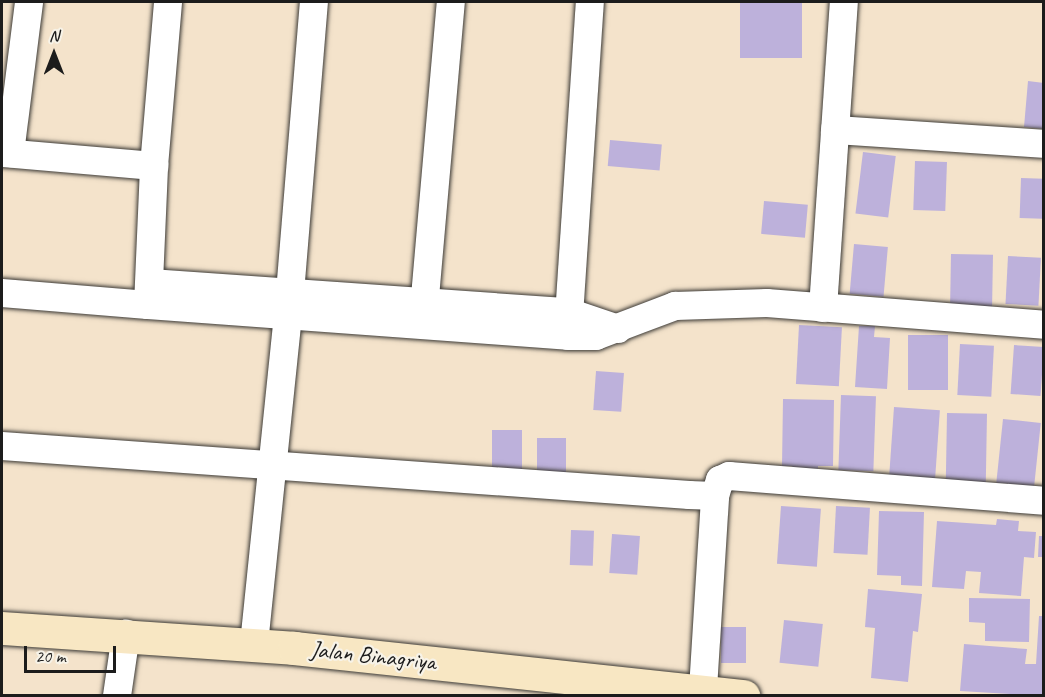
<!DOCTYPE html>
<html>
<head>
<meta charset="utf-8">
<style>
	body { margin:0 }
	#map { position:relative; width:1045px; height:697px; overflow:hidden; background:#f4e3cb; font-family:Caveat,sans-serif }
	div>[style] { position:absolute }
	.building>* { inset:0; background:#bdb1db; transform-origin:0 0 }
	.roads { filter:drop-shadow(0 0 2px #3c3a36) drop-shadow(0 0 2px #3c3a36) }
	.street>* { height:28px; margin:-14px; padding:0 14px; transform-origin:14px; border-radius:14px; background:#fff }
	.secondary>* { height:33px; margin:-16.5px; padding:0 16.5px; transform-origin:16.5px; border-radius:16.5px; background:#f8e7c3 }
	span { translate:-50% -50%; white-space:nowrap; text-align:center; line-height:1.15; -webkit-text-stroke:4.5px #f7f3e8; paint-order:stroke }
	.street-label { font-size:24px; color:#1c1c1c }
	.frame { position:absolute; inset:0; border:3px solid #1c1c1c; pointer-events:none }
	.north { position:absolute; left:24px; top:24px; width:60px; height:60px; -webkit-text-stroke:4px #f7f3e8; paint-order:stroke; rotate:0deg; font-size:16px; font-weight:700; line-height:24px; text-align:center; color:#1c1c1c }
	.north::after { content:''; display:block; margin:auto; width:21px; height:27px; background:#1c1c1c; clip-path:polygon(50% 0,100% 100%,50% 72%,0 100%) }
	.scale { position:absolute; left:24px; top:646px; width:92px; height:27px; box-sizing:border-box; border:3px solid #1c1c1c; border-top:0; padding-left:8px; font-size:18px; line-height:21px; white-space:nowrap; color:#1c1c1c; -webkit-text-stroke:4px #f7f3e8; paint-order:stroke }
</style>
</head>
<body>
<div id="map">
	<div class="building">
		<div style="left:740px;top:2px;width:62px;height:56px"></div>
		<div style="clip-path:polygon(1028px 81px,1044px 83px,1044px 129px,1024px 127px)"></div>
		<div style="left:610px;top:140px;width:52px;height:26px;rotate:5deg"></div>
		<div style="left:863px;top:152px;width:33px;height:62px;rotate:7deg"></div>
		<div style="left:915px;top:161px;width:32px;height:49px;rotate:2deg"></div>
		<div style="left:1021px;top:178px;width:23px;height:40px;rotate:2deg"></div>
		<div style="left:764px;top:201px;width:44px;height:33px;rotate:5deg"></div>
		<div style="left:854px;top:244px;width:34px;height:50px;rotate:5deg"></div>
		<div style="left:951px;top:254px;width:42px;height:54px;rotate:1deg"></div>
		<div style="left:1008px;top:256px;width:33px;height:48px;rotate:3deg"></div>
		<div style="left:799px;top:325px;width:43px;height:59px;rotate:3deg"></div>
		<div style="clip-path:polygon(859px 326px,875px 326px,874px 337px,890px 338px,887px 389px,855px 387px)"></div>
		<div style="left:908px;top:335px;width:40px;height:55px"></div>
		<div style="left:960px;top:344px;width:34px;height:51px;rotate:3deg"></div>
		<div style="left:1014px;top:345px;width:30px;height:49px;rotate:4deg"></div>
		<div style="left:596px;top:371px;width:28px;height:39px;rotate:4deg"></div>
		<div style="left:841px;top:395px;width:35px;height:75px;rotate:2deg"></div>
		<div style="clip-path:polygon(783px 399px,834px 400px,833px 466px,818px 466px,818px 473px,792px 473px,792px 466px,782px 466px)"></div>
		<div style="left:894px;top:407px;width:46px;height:78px;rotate:4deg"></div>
		<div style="left:947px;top:413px;width:40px;height:74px;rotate:1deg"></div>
		<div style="left:1003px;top:419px;width:38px;height:64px;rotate:6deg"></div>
		<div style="left:492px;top:430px;width:30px;height:48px"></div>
		<div style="left:537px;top:438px;width:29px;height:41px"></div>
		<div style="left:781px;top:506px;width:40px;height:58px;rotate:4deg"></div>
		<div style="left:836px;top:506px;width:34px;height:47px;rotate:3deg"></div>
		<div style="clip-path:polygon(879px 511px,924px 512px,922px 586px,901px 585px,901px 576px,877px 575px)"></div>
		<div style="clip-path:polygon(997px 519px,1019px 521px,1018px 531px,1036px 532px,1034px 558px,1024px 557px,1021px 596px,979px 593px,981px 572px,966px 571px,964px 589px,932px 587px,937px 521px,996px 525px)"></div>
		<div style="left:571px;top:530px;width:23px;height:35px;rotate:2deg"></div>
		<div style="left:612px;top:534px;width:28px;height:39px;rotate:4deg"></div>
		<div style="clip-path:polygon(1039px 536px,1044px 536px,1044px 557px,1038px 557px)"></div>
		<div style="clip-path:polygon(868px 589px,922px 594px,918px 632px,913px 631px,908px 682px,871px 678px,875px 628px,865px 627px)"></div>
		<div style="clip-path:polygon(969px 598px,1030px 599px,1029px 642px,985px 641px,985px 623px,969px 622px)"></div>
		<div style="clip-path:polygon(1039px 616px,1044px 616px,1044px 696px,960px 691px,964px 644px,1027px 649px,1025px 664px,1036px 664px)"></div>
		<div style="left:784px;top:620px;width:39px;height:43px;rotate:6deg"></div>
		<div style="left:721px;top:627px;width:25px;height:36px"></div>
	</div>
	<div class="roads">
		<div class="street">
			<div style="left:835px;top:130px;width:209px;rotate:3.8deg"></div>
			<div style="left:2px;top:153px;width:153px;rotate:4.9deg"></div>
			<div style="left:10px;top:153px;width:152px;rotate:-82.8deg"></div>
			<div style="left:150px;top:283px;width:419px;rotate:4deg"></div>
			<div style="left:568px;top:312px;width:53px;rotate:18.8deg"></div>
			<div style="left:2px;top:293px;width:146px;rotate:4.7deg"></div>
			<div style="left:148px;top:305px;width:139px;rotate:-87.5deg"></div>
			<div style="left:154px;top:166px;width:165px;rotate:-85.1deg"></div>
			<div style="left:148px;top:305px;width:421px;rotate:4.2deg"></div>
			<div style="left:568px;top:336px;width:28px"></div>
			<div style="left:596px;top:336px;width:85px;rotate:-20.8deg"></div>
			<div style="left:675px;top:306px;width:92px;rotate:-1.9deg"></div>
			<div style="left:767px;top:303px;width:278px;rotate:4.5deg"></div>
			<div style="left:823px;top:308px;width:307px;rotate:-86.1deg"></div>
			<div style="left:423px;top:320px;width:319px;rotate:-85deg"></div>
			<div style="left:568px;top:331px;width:330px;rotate:-86.2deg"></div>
			<div style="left:2px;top:446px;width:689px;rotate:4.08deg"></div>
			<div style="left:689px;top:495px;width:26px;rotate:2deg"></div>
			<div style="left:715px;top:496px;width:17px;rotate:-73deg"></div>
			<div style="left:720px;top:480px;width:10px;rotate:-24deg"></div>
			<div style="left:729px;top:476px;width:316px;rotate:4.5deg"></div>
			<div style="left:254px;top:644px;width:353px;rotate:-84.1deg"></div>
			<div style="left:290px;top:293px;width:292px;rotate:-85.3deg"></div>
			<div style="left:703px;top:689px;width:193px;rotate:-86.4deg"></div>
			<div style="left:117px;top:696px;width:63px;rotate:-81.7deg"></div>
		</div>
		<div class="secondary">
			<div style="left:2px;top:628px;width:293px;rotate:3.9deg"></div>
			<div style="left:294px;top:648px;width:452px;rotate:6.1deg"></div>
		</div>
	</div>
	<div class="street-label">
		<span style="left:373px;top:656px;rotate:6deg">Jalan Binagriya</span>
	</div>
	<div class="frame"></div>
	<div class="north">N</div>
	<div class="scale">20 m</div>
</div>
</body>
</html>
